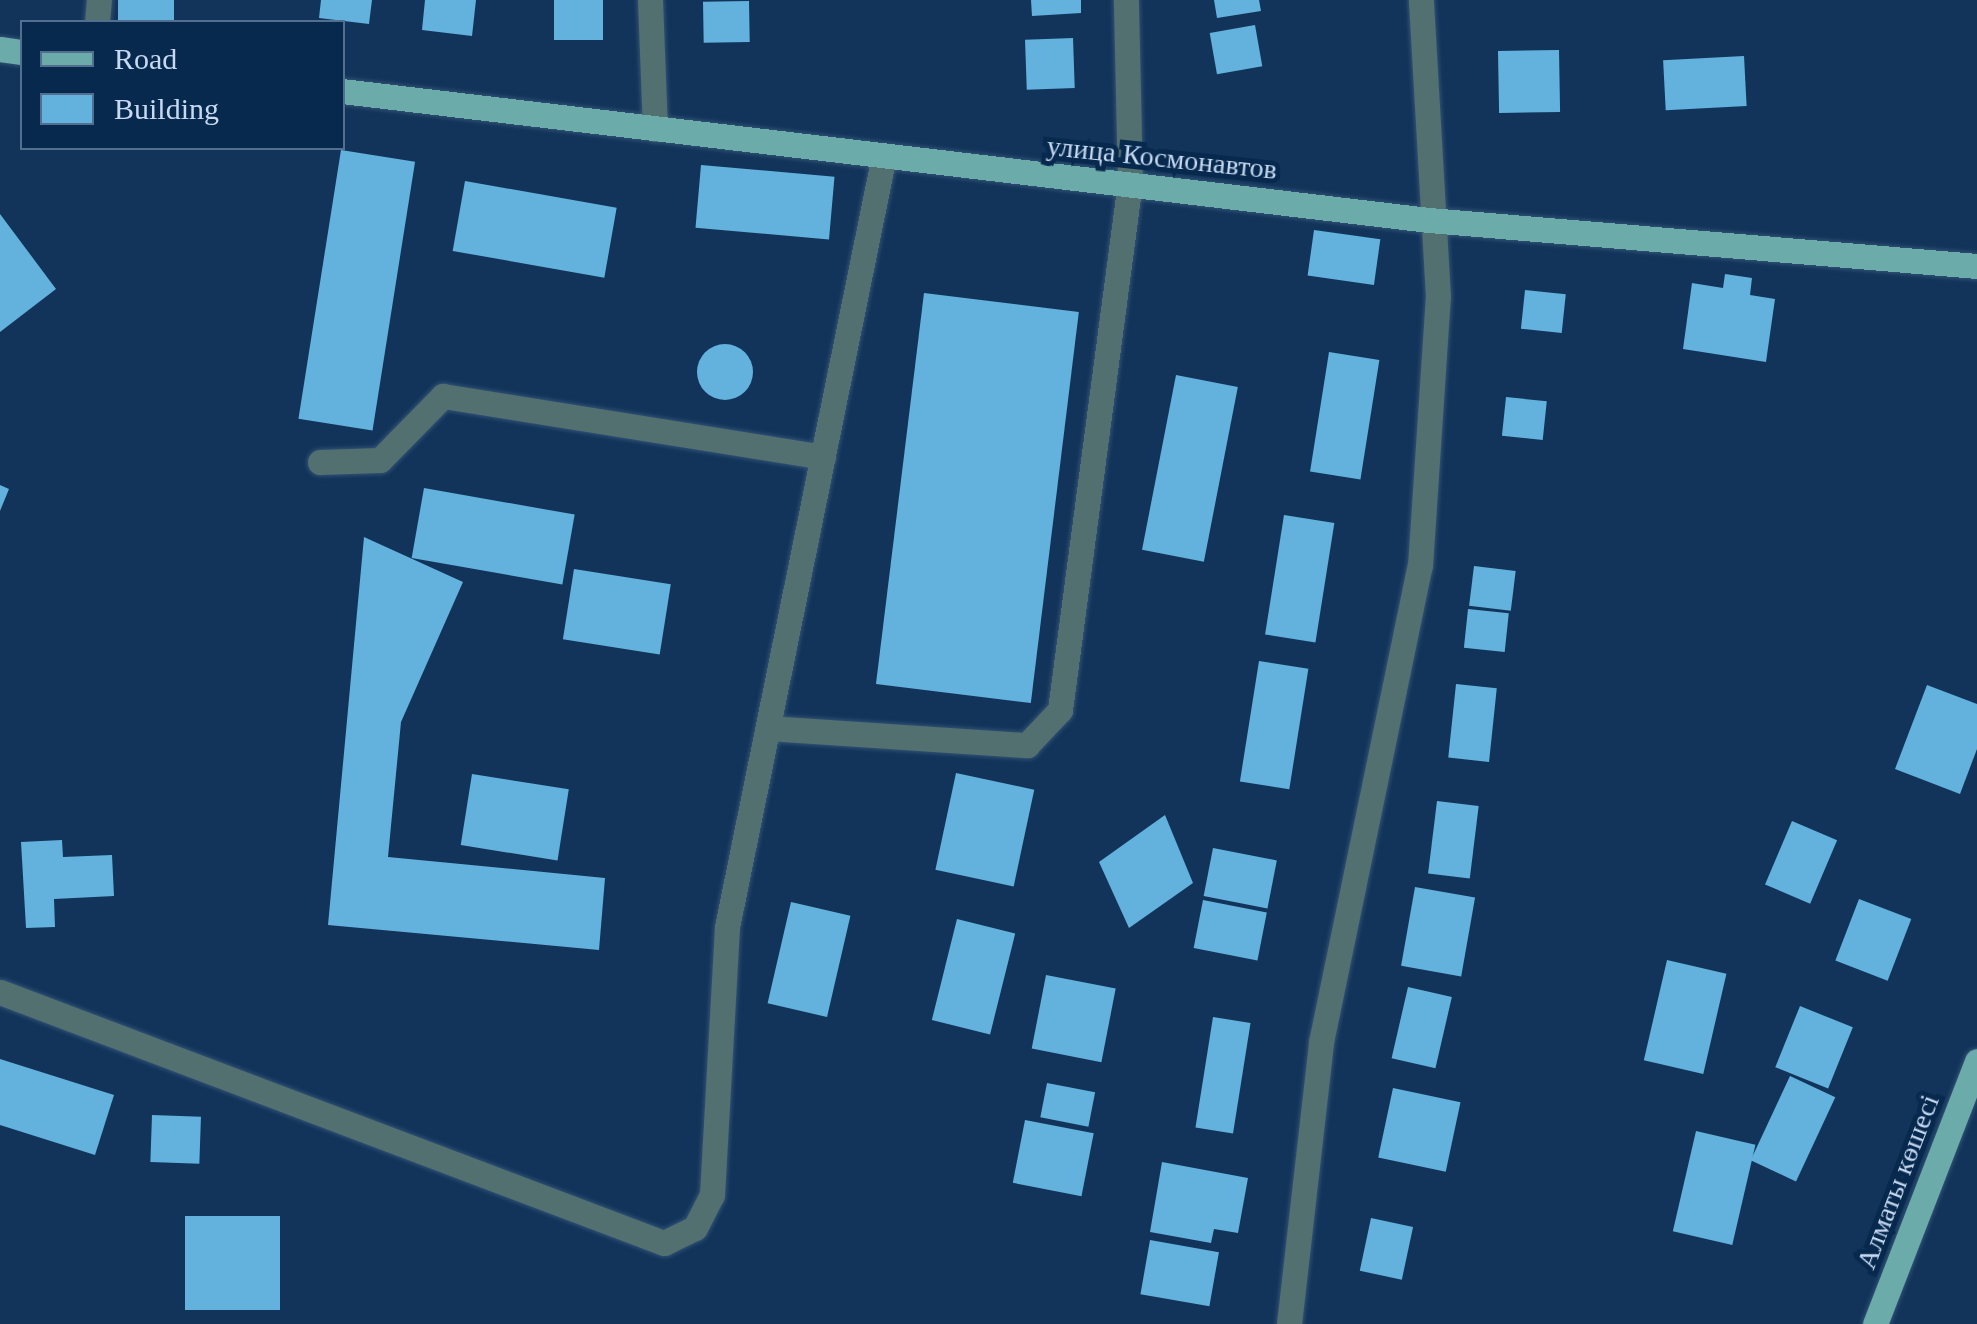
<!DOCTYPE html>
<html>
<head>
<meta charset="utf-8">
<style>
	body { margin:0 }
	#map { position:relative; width:1977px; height:1324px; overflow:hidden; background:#12345a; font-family:Georgia,serif }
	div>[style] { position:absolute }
	.building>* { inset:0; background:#62b2dd; transform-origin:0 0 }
	.round { border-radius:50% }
	.roads { filter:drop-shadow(0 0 2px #325275) drop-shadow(0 0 2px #325275) }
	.minor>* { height:25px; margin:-12.5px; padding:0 12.5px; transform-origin:12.5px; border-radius:12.5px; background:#52706f }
	.major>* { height:25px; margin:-12.5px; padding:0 12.5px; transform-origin:12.5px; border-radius:12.5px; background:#6bacaa }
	span { translate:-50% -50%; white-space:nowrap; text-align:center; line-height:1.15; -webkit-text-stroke:10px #07294e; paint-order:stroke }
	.street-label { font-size:28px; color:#c6d9f1 }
	.legend { position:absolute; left:20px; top:20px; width:325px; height:130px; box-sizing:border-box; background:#07294e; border:2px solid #536f8f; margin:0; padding:12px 18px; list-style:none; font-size:30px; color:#c6d9f1 }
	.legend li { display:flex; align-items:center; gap:20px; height:50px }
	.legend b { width:50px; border:2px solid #536f8f }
</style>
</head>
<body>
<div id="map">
	<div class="building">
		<div style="left:118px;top:0;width:56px;height:22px"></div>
		<div style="clip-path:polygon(321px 0,372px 0,369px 24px,319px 18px)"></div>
		<div style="clip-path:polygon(425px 0,476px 0,472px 36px,422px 30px)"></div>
		<div style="left:554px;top:0;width:49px;height:40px"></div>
		<div style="clip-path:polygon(1031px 0,1081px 0,1081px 13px,1032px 16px)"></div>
		<div style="clip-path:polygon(1214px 0,1259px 0,1261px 11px,1217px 18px)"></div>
		<div style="left:749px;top:1px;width:41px;height:46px;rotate:89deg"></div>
		<div style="left:1255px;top:25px;width:42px;height:46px;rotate:80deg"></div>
		<div style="left:1073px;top:38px;width:50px;height:48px;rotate:88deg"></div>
		<div style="left:1559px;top:50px;width:62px;height:61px;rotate:89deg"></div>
		<div style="left:1744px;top:56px;width:50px;height:81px;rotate:87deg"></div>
		<div style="left:341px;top:150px;width:75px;height:272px;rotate:9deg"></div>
		<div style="left:701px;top:165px;width:134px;height:63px;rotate:5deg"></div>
		<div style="left:465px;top:181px;width:154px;height:71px;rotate:10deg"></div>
		<div style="clip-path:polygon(0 214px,56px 289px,0 332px)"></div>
		<div style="left:1314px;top:230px;width:67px;height:46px;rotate:8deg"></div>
		<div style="clip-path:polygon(1725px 274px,1752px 278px,1750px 295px,1775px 299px,1766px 362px,1683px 349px,1692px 283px,1723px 288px)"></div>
		<div style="left:1525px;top:290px;width:41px;height:39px;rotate:6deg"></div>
		<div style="left:924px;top:293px;width:156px;height:394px;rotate:7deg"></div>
		<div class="round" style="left:697px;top:344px;width:56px;height:56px"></div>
		<div style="left:1329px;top:352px;width:51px;height:121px;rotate:9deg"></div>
		<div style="left:1176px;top:375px;width:63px;height:178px;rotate:11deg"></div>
		<div style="left:1506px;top:397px;width:41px;height:39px;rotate:6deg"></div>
		<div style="clip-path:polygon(0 485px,9px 489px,0 511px)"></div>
		<div style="left:424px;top:488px;width:153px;height:71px;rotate:10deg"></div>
		<div style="left:1284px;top:515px;width:51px;height:121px;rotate:9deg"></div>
		<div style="clip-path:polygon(364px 537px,463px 582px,401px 722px,388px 857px,605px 878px,599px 950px,328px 925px)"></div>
		<div style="left:1474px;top:566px;width:42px;height:40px;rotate:7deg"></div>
		<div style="left:574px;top:569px;width:98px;height:71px;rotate:9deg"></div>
		<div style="left:1468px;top:609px;width:41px;height:39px;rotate:6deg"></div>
		<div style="left:1259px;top:661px;width:50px;height:122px;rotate:9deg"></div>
		<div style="left:1456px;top:684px;width:41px;height:74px;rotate:6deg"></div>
		<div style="clip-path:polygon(1927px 685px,1977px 704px,1977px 749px,1960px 794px,1895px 769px)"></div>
		<div style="left:956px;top:773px;width:80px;height:99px;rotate:12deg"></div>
		<div style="left:472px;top:774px;width:98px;height:72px;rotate:9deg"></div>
		<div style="left:1437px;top:801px;width:42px;height:73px;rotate:7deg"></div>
		<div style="clip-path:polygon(1165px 815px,1193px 883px,1129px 928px,1099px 862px)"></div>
		<div style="left:1792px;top:821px;width:49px;height:69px;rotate:23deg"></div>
		<div style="clip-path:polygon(62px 840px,63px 857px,112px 855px,114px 896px,54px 899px,55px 927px,26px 928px,21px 842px)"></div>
		<div style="left:1213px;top:848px;width:65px;height:49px;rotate:11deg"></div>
		<div style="left:1415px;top:887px;width:61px;height:80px;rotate:10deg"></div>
		<div style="left:1859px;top:899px;width:56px;height:66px;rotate:21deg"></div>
		<div style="left:1203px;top:900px;width:65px;height:49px;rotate:11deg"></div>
		<div style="left:791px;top:902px;width:61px;height:104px;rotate:13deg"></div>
		<div style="left:957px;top:919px;width:60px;height:104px;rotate:14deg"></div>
		<div style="left:1667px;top:960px;width:61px;height:103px;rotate:13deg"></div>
		<div style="left:1046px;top:975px;width:71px;height:75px;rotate:11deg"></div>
		<div style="left:1408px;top:987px;width:45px;height:73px;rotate:13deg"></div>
		<div style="left:1800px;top:1006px;width:57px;height:66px;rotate:22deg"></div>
		<div style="left:1213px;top:1017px;width:38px;height:112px;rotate:9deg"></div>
		<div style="clip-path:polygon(0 1059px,114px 1095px,95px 1155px,0 1125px)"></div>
		<div style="left:1790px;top:1076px;width:50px;height:93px;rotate:25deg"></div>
		<div style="left:1047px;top:1083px;width:49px;height:35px;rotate:11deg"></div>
		<div style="left:1393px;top:1088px;width:69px;height:71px;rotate:12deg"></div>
		<div style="left:152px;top:1115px;width:49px;height:47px;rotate:2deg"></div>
		<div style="left:1025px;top:1120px;width:70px;height:64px;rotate:11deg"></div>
		<div style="left:1696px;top:1131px;width:61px;height:103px;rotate:13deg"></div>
		<div style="clip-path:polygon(1162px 1162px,1248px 1178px,1238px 1233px,1214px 1229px,1211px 1243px,1150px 1232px)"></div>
		<div style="left:185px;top:1216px;width:95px;height:94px"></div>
		<div style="left:1371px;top:1218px;width:43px;height:54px;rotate:12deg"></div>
		<div style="left:1150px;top:1240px;width:70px;height:55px;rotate:10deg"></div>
	</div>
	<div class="roads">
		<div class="minor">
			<div style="left:650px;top:0;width:129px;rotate:87.8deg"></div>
			<div style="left:97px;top:22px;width:22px;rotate:-85deg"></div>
			<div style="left:320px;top:462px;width:60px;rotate:-1.9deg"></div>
			<div style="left:380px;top:460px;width:90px;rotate:-45.5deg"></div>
			<div style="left:443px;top:396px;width:385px;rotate:9.1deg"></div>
			<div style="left:768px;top:728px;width:260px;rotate:3.8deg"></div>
			<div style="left:1027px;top:745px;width:48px;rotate:-46.7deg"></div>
			<div style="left:1060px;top:710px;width:533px;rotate:-82.45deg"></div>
			<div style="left:1130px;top:182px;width:182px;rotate:-91.3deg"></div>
			<div style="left:0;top:992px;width:710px;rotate:20.71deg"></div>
			<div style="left:664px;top:1243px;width:34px;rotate:-26deg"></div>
			<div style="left:695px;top:1228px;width:37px;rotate:-63deg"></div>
			<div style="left:712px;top:1195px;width:268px;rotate:-86.8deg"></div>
			<div style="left:727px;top:927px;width:783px;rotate:-78.5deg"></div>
			<div style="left:1289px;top:1324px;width:284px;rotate:-83.5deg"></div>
			<div style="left:1321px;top:1042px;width:486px;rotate:-78.3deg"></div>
			<div style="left:1420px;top:566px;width:270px;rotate:-86.2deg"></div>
			<div style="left:1438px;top:297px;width:297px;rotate:-93.3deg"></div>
		</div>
		<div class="major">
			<div style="left:0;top:49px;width:22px;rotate:8deg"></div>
			<div style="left:342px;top:91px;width:1095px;rotate:6.77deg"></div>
			<div style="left:1429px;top:220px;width:550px;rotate:4.8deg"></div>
			<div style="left:1875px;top:1324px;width:282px;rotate:-68.8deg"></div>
		</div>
	</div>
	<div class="street-label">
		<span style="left:1162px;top:158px;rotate:6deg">улица Космонавтов</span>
		<span style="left:1898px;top:1182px;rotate:-69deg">Алматы көшесі</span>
	</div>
	<ul class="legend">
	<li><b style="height:12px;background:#6bacaa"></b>Road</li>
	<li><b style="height:28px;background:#62b2dd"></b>Building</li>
	</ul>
</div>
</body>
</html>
